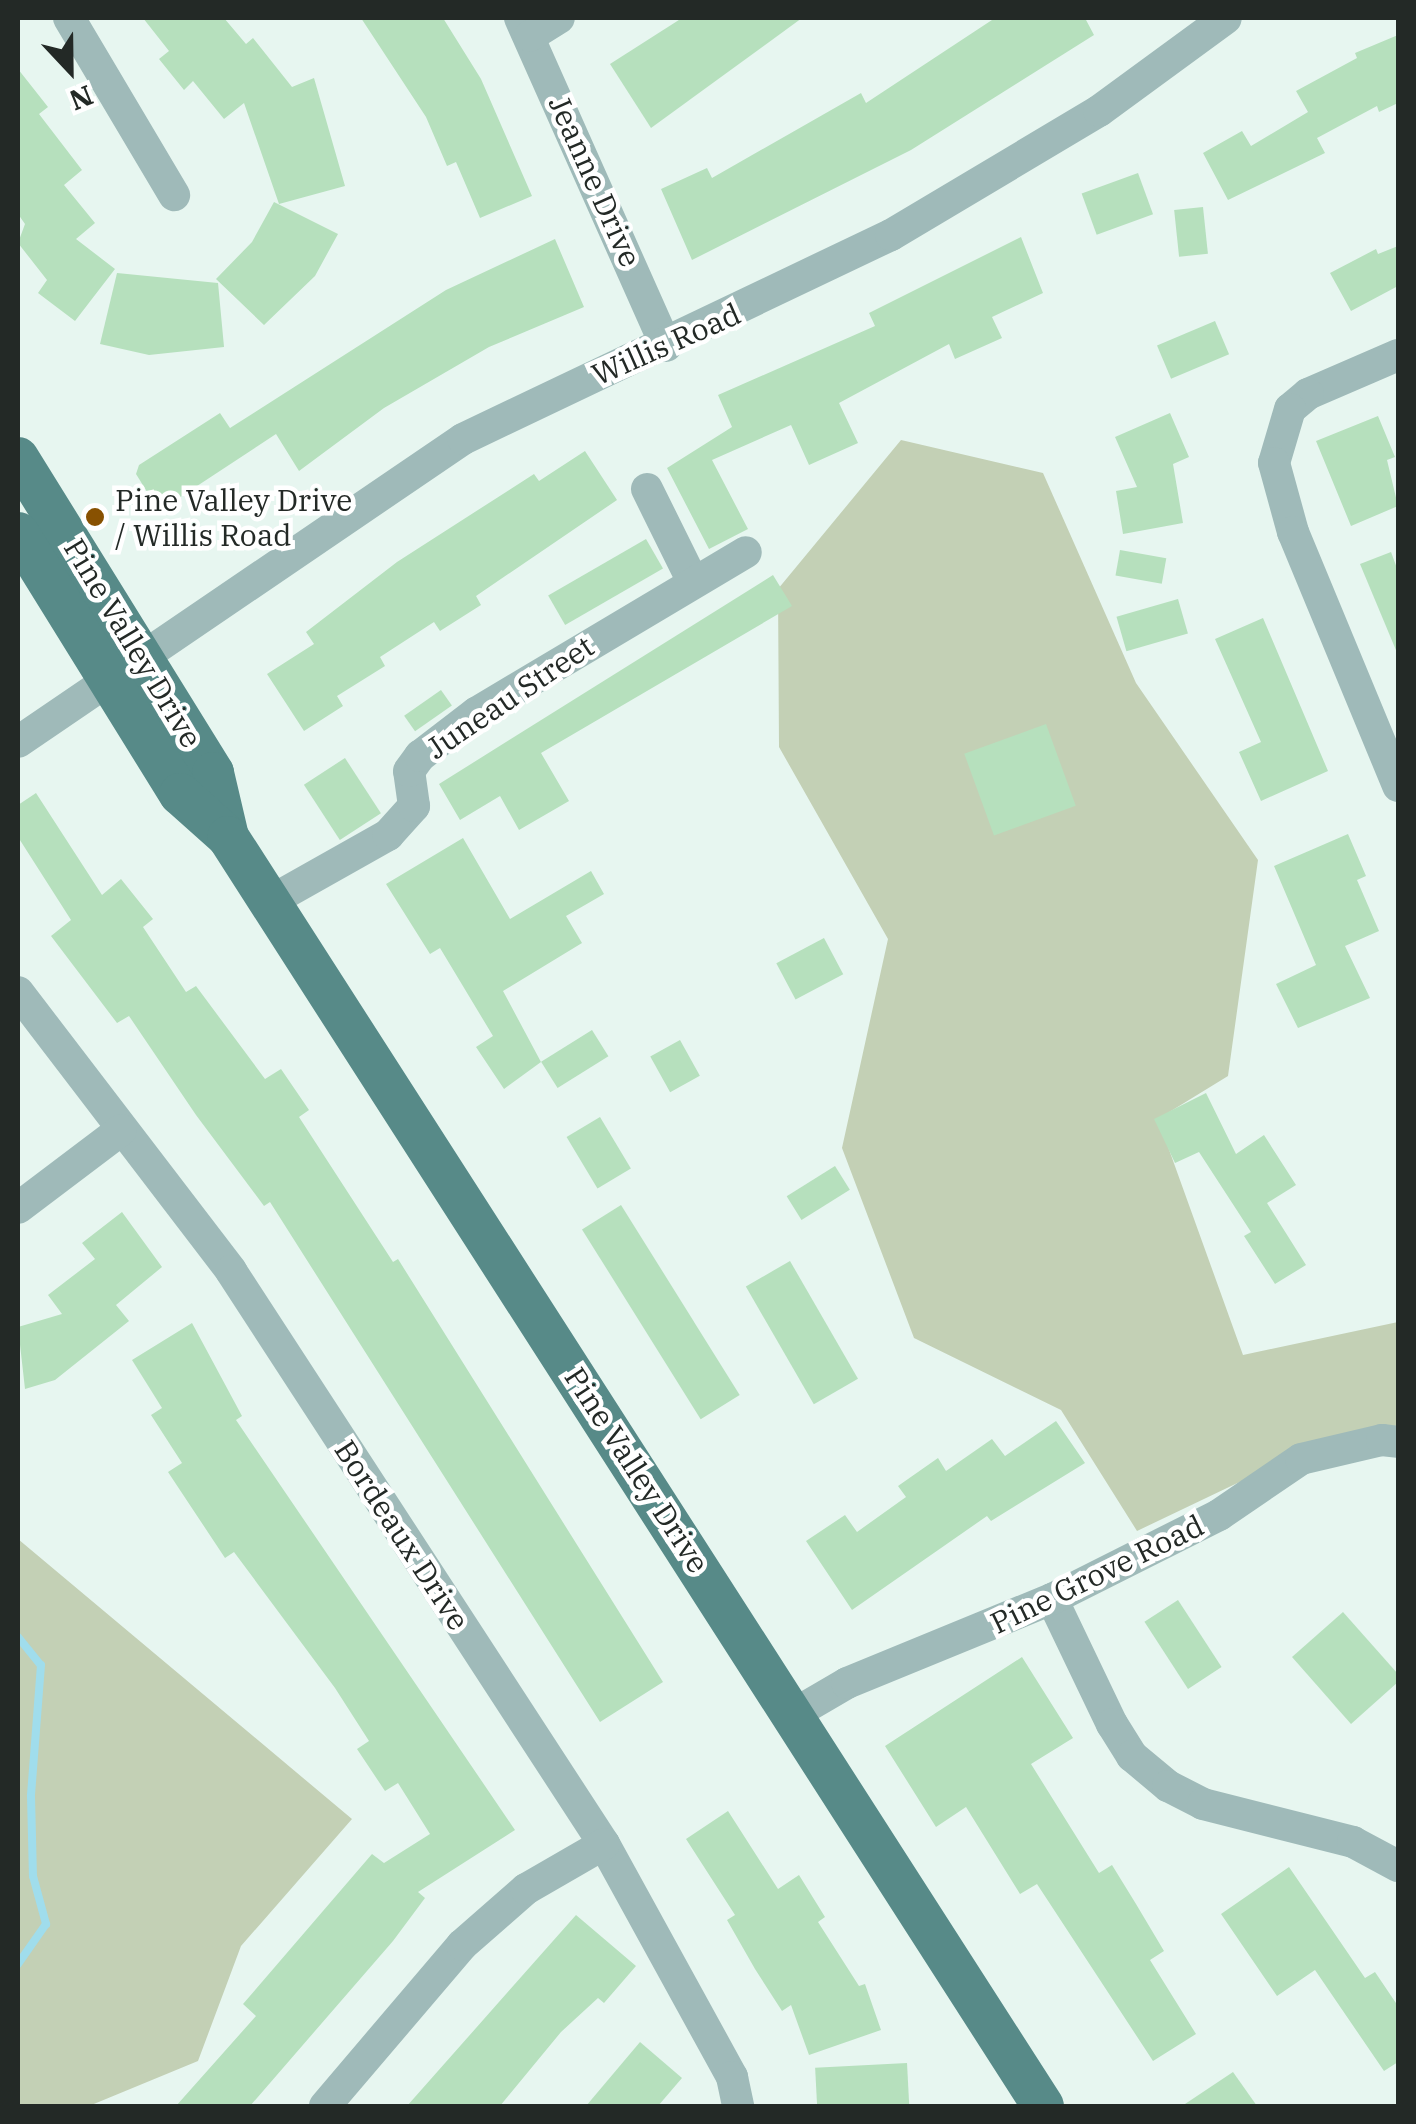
<!DOCTYPE html>
<html>
<head>
<meta charset="utf-8">
<style>
	body { margin:0 }
	#map { position:relative; width:1416px; height:2124px; overflow:hidden; background:#e7f6f0; font-family:"IBM Plex Serif",serif }
	div>[style] { position:absolute }
	.green>* { inset:0; background:#c3d0b5 }
	.stream>* { height:8px; margin:-4px; padding:0 4px; transform-origin:4px; border-radius:4px; background:#a0ddec }
	.building>* { inset:0; background:#b6e0bd; transform-origin:0 0 }
	.minor>* { height:32px; margin:-16px; padding:0 16px; transform-origin:16px; border-radius:16px; background:#9fbab9 }
	.major>* { height:42px; margin:-21px; padding:0 21px; transform-origin:21px; border-radius:21px; background:#578a88 }
	.dots>* { width:28px; height:28px; translate:-50% -50%; box-sizing:border-box; border:5px solid #fff; border-radius:50% }
	span { translate:-50% -50%; white-space:nowrap; text-align:center; line-height:1.15; -webkit-text-stroke:9px #fff; paint-order:stroke }
	.street-label { font-size:30px; color:#232926 }
	.poi-label { font-size:30px; color:#232926 }
	.left { translate:0 -50%; text-align:left }
	.frame { position:absolute; inset:0; border:20px solid #232926; pointer-events:none }
	.north { position:absolute; left:20px; top:20px; width:100px; height:100px; -webkit-text-stroke:8px #fff; paint-order:stroke; rotate:158deg; font-size:28px; font-weight:700; line-height:40px; text-align:center; color:#232926 }
	.north::after { content:''; display:block; margin:auto; width:35px; height:45px; background:#232926; clip-path:polygon(50% 0,100% 100%,50% 72%,0 100%) }
</style>
</head>
<body>
<div id="map">
	<div class="green">
		<div style="clip-path:polygon(901px 440px,1043px 473px,1136px 683px,1258px 860px,1228px 1076px,1158px 1119px,1243px 1355px,1398px 1322px,1398px 1437px,1321px 1443px,1137px 1531px,1061px 1410px,914px 1338px,842px 1148px,888px 939px,779px 747px,778px 589px)"></div>
		<div style="clip-path:polygon(18px 1539px,352px 1819px,241px 1946px,198px 2061px,89px 2106px,18px 2106px)"></div>
	</div>
	<div class="stream">
		<div style="left:18px;top:1637px;width:36px;rotate:51deg"></div>
		<div style="left:41px;top:1665px;width:131px;rotate:94.4deg"></div>
		<div style="left:31px;top:1796px;width:80px;rotate:88.6deg"></div>
		<div style="left:33px;top:1876px;width:50px;rotate:74.8deg"></div>
		<div style="left:46px;top:1924px;width:49px;rotate:125deg"></div>
	</div>
	<div class="building">
		<div style="clip-path:polygon(143px 18px,224px 18px,246px 44px,253px 38px,292px 87px,314px 78px,345px 186px,279px 204px,244px 103px,224px 119px,193px 81px,184px 90px,159px 59px,169px 51px)"></div>
		<div style="clip-path:polygon(361px 18px,443px 18px,481px 79px,532px 196px,480px 218px,456px 162px,447px 166px,426px 117px)"></div>
		<div style="clip-path:polygon(682px 18px,802px 18px,651px 128px,610px 64px)"></div>
		<div style="clip-path:polygon(995px 18px,1085px 18px,1094px 35px,911px 150px,692px 260px,661px 189px,707px 168px,712px 178px,861px 93px,866px 103px)"></div>
		<div style="clip-path:polygon(1398px 35px,1398px 103px,1379px 112px,1377px 106px,1317px 138px,1325px 153px,1228px 200px,1203px 153px,1242px 131px,1251px 146px,1308px 112px,1296px 91px,1357px 58px,1355px 53px)"></div>
		<div style="clip-path:polygon(18px 69px,48px 107px,39px 114px,82px 170px,64px 185px,95px 223px,76px 239px,115px 269px,75px 321px,38px 293px,47px 280px,18px 243px,25px 224px,18px 214px)"></div>
		<div style="left:1138px;top:173px;width:44px;height:60px;rotate:70deg"></div>
		<div style="clip-path:polygon(274px 202px,338px 234px,315px 276px,264px 325px,216px 279px,252px 242px)"></div>
		<div style="left:1203px;top:207px;width:47px;height:29px;rotate:84deg"></div>
		<div style="clip-path:polygon(1021px 237px,1043px 293px,992px 317px,1002px 338px,955px 359px,949px 344px,839px 403px,858px 443px,809px 465px,791px 425px,712px 460px,748px 529px,709px 549px,667px 468px,732px 427px,718px 395px,875px 326px,869px 313px)"></div>
		<div style="clip-path:polygon(555px 239px,584px 307px,489px 347px,384px 408px,299px 471px,276px 434px,159px 511px,136px 474px,139px 465px,220px 413px,230px 428px,446px 290px)"></div>
		<div style="clip-path:polygon(1398px 246px,1398px 286px,1351px 311px,1330px 273px,1376px 249px,1378px 254px)"></div>
		<div style="clip-path:polygon(117px 273px,218px 283px,224px 347px,149px 355px,100px 344px)"></div>
		<div style="left:1215px;top:321px;width:36px;height:63px;rotate:67deg"></div>
		<div style="clip-path:polygon(1170px 413px,1189px 457px,1173px 464px,1183px 523px,1123px 534px,1116px 491px,1137px 487px,1115px 437px)"></div>
		<div style="clip-path:polygon(1378px 416px,1395px 457px,1387px 460px,1398px 506px,1351px 526px,1316px 441px)"></div>
		<div style="clip-path:polygon(585px 451px,617px 500px,476px 596px,481px 605px,440px 631px,434px 622px,380px 657px,385px 666px,337px 696px,343px 706px,304px 731px,267px 674px,314px 644px,306px 632px,397px 562px,534px 474px,539px 481px)"></div>
		<div style="left:646px;top:539px;width:34px;height:113px;rotate:60deg"></div>
		<div style="left:1120px;top:550px;width:47px;height:26px;rotate:10deg"></div>
		<div style="clip-path:polygon(1391px 552px,1398px 571px,1398px 655px,1360px 564px)"></div>
		<div style="clip-path:polygon(773px 575px,792px 606px,541px 753px,569px 801px,519px 830px,500px 796px,460px 820px,439px 784px)"></div>
		<div style="left:1178px;top:599px;width:36px;height:64px;rotate:74deg"></div>
		<div style="clip-path:polygon(1263px 618px,1328px 771px,1261px 801px,1239px 752px,1261px 742px,1215px 639px)"></div>
		<div style="left:441px;top:690px;width:19px;height:45px;rotate:55deg"></div>
		<div style="left:1046px;top:724px;width:87px;height:87px;rotate:70deg"></div>
		<div style="left:345px;top:758px;width:66px;height:49px;rotate:57deg"></div>
		<div style="clip-path:polygon(36px 793px,102px 895px,121px 879px,153px 919px,143px 927px,186px 992px,196px 986px,265px 1079px,281px 1069px,309px 1110px,299px 1117px,393px 1262px,398px 1259px,663px 1682px,600px 1722px,270px 1202px,264px 1206px,196px 1115px,129px 1016px,117px 1023px,51px 936px,71px 920px,18px 837px,18px 805px)"></div>
		<div style="clip-path:polygon(1348px 834px,1366px 876px,1357px 880px,1379px 931px,1345px 946px,1370px 998px,1298px 1028px,1276px 984px,1316px 965px,1274px 866px)"></div>
		<div style="clip-path:polygon(463px 838px,510px 919px,591px 871px,604px 894px,566px 916px,582px 943px,503px 991px,541px 1062px,504px 1089px,476px 1047px,493px 1036px,440px 948px,430px 954px,386px 884px)"></div>
		<div style="left:824px;top:938px;width:41px;height:54px;rotate:62deg"></div>
		<div style="left:592px;top:1030px;width:31px;height:60px;rotate:58deg"></div>
		<div style="left:680px;top:1040px;width:41px;height:34px;rotate:61deg"></div>
		<div style="clip-path:polygon(1206px 1093px,1236px 1154px,1264px 1135px,1296px 1185px,1267px 1203px,1306px 1265px,1275px 1284px,1244px 1236px,1251px 1232px,1199px 1152px,1175px 1163px,1154px 1119px)"></div>
		<div style="left:600px;top:1117px;width:60px;height:39px;rotate:59deg"></div>
		<div style="left:835px;top:1166px;width:28px;height:57px;rotate:58deg"></div>
		<div style="left:621px;top:1205px;width:224px;height:46px;rotate:58deg"></div>
		<div style="clip-path:polygon(122px 1212px,162px 1267px,116px 1305px,129px 1321px,55px 1380px,25px 1389px,18px 1327px,62px 1314px,48px 1295px,95px 1259px,82px 1243px)"></div>
		<div style="left:790px;top:1261px;width:136px;height:51px;rotate:60deg"></div>
		<div style="clip-path:polygon(192px 1323px,242px 1416px,236px 1420px,515px 1830px,418px 1892px,425px 1898px,393px 1941px,250px 2106px,176px 2106px,256px 2016px,243px 2004px,372px 1854px,384px 1863px,430px 1834px,398px 1783px,385px 1791px,357px 1749px,369px 1741px,335px 1688px,234px 1552px,225px 1558px,168px 1472px,182px 1463px,151px 1415px,162px 1408px,132px 1360px)"></div>
		<div style="clip-path:polygon(1056px 1421px,1085px 1463px,991px 1521px,987px 1516px,852px 1610px,806px 1541px,845px 1515px,857px 1532px,906px 1497px,898px 1486px,938px 1458px,946px 1471px,992px 1439px,1005px 1456px)"></div>
		<div style="left:1178px;top:1600px;width:80px;height:40px;rotate:57deg"></div>
		<div style="clip-path:polygon(1343px 1612px,1398px 1674px,1398px 1682px,1351px 1724px,1292px 1657px)"></div>
		<div style="clip-path:polygon(1022px 1657px,1073px 1738px,1031px 1764px,1099px 1873px,1112px 1865px,1136px 1904px,1164px 1951px,1150px 1960px,1196px 2034px,1153px 2061px,1037px 1884px,1020px 1894px,966px 1807px,936px 1827px,885px 1746px)"></div>
		<div style="clip-path:polygon(728px 1811px,778px 1889px,799px 1875px,825px 1917px,818px 1922px,859px 1986px,865px 1984px,881px 2030px,809px 2055px,791px 2005px,782px 2011px,755px 1969px,727px 1920px,735px 1915px,686px 1839px)"></div>
		<div style="clip-path:polygon(1289px 1867px,1365px 1978px,1375px 1972px,1398px 2006px,1398px 2062px,1384px 2071px,1315px 1970px,1277px 1996px,1221px 1914px)"></div>
		<div style="clip-path:polygon(576px 1915px,636px 1966px,604px 2003px,598px 1998px,561px 2032px,500px 2106px,407px 2106px)"></div>
		<div style="clip-path:polygon(640px 2042px,682px 2078px,658px 2106px,586px 2106px)"></div>
		<div style="left:907px;top:2063px;width:43px;height:92px;rotate:87deg"></div>
		<div style="clip-path:polygon(1233px 2072px,1257px 2106px,1182px 2106px)"></div>
	</div>
	<div class="minor">
		<div style="left:69px;top:18px;width:206px;rotate:59.3deg"></div>
		<div style="left:520px;top:18px;width:359px;rotate:66deg"></div>
		<div style="left:530px;top:36px;width:34px;rotate:-32deg"></div>
		<div style="left:1398px;top:355px;width:98px;rotate:156.6deg"></div>
		<div style="left:1308px;top:394px;width:23px;rotate:140deg"></div>
		<div style="left:1290px;top:409px;width:56px;rotate:106.5deg"></div>
		<div style="left:1274px;top:463px;width:72px;rotate:74.6deg"></div>
		<div style="left:1293px;top:532px;width:275px;rotate:67.5deg"></div>
		<div style="left:647px;top:489px;width:102px;rotate:63.7deg"></div>
		<div style="left:18px;top:742px;width:538px;rotate:-34.25deg"></div>
		<div style="left:463px;top:439px;width:474px;rotate:-25.5deg"></div>
		<div style="left:891px;top:235px;width:242px;rotate:-30.8deg"></div>
		<div style="left:1099px;top:111px;width:157px;rotate:-36.2deg"></div>
		<div style="left:269px;top:902px;width:137px;rotate:-29.4deg"></div>
		<div style="left:388px;top:835px;width:39px;rotate:-48deg"></div>
		<div style="left:414px;top:806px;width:35px;rotate:-98deg"></div>
		<div style="left:409px;top:771px;width:19px;rotate:-54deg"></div>
		<div style="left:420px;top:756px;width:71px;rotate:-37.5deg"></div>
		<div style="left:476px;top:713px;width:314px;rotate:-30.8deg"></div>
		<div style="left:18px;top:992px;width:351px;rotate:52.6deg"></div>
		<div style="left:231px;top:1271px;width:684px;rotate:56.94deg"></div>
		<div style="left:604px;top:1844px;width:266px;rotate:61.2deg"></div>
		<div style="left:732px;top:2077px;width:30px;rotate:78deg"></div>
		<div style="left:18px;top:1208px;width:129px;rotate:-37.1deg"></div>
		<div style="left:1052px;top:1599px;width:139px;rotate:64.4deg"></div>
		<div style="left:1112px;top:1724px;width:38px;rotate:58deg"></div>
		<div style="left:1132px;top:1756px;width:47px;rotate:39.8deg"></div>
		<div style="left:1168px;top:1786px;width:39px;rotate:27deg"></div>
		<div style="left:1203px;top:1804px;width:155px;rotate:14.2deg"></div>
		<div style="left:1353px;top:1842px;width:51px;rotate:28.1deg"></div>
		<div style="left:794px;top:1714px;width:61px;rotate:-30.3deg"></div>
		<div style="left:847px;top:1683px;width:222px;rotate:-22.3deg"></div>
		<div style="left:1052px;top:1599px;width:187px;rotate:-26.7deg"></div>
		<div style="left:1219px;top:1515px;width:99px;rotate:-34.3deg"></div>
		<div style="left:1301px;top:1459px;width:83px;rotate:-13.2deg"></div>
		<div style="left:1382px;top:1440px;width:16px;rotate:7deg"></div>
		<div style="left:325px;top:2106px;width:211px;rotate:-49.6deg"></div>
		<div style="left:462px;top:1945px;width:85px;rotate:-41.2deg"></div>
		<div style="left:526px;top:1889px;width:90px;rotate:-30deg"></div>
	</div>
	<div class="major">
		<div style="left:18px;top:458px;width:370px;rotate:58.2deg"></div>
		<div style="left:213px;top:773px;width:66px;rotate:76.8deg"></div>
		<div style="left:18px;top:533px;width:307px;rotate:58.2deg"></div>
		<div style="left:180px;top:794px;width:64px;rotate:41.9deg"></div>
		<div style="left:228px;top:837px;width:1508px;rotate:57.29deg"></div>
	</div>
	<div class="dots">
		<div style="left:95px;top:517px;background:#885101"></div>
	</div>
	<div class="street-label">
		<span style="left:595px;top:181px;rotate:66deg">Jeanne Drive</span>
		<span style="left:666px;top:344px;rotate:-24deg">Willis Road</span>
		<span style="left:133px;top:643px;rotate:59deg">Pine Valley Drive</span>
		<span style="left:510px;top:697px;rotate:-34deg">Juneau Street</span>
		<span style="left:637px;top:1470px;rotate:57deg">Pine Valley Drive</span>
		<span style="left:402px;top:1535px;rotate:57deg">Bordeaux Drive</span>
		<span style="left:1097px;top:1574px;rotate:-26deg">Pine Grove Road</span>
	</div>
	<div class="poi-label">
		<span class="left" style="left:115px;top:517px">Pine Valley Drive<br>/ Willis Road</span>
	</div>
	<div class="frame"></div>
	<div class="north">N</div>
</div>
</body>
</html>
